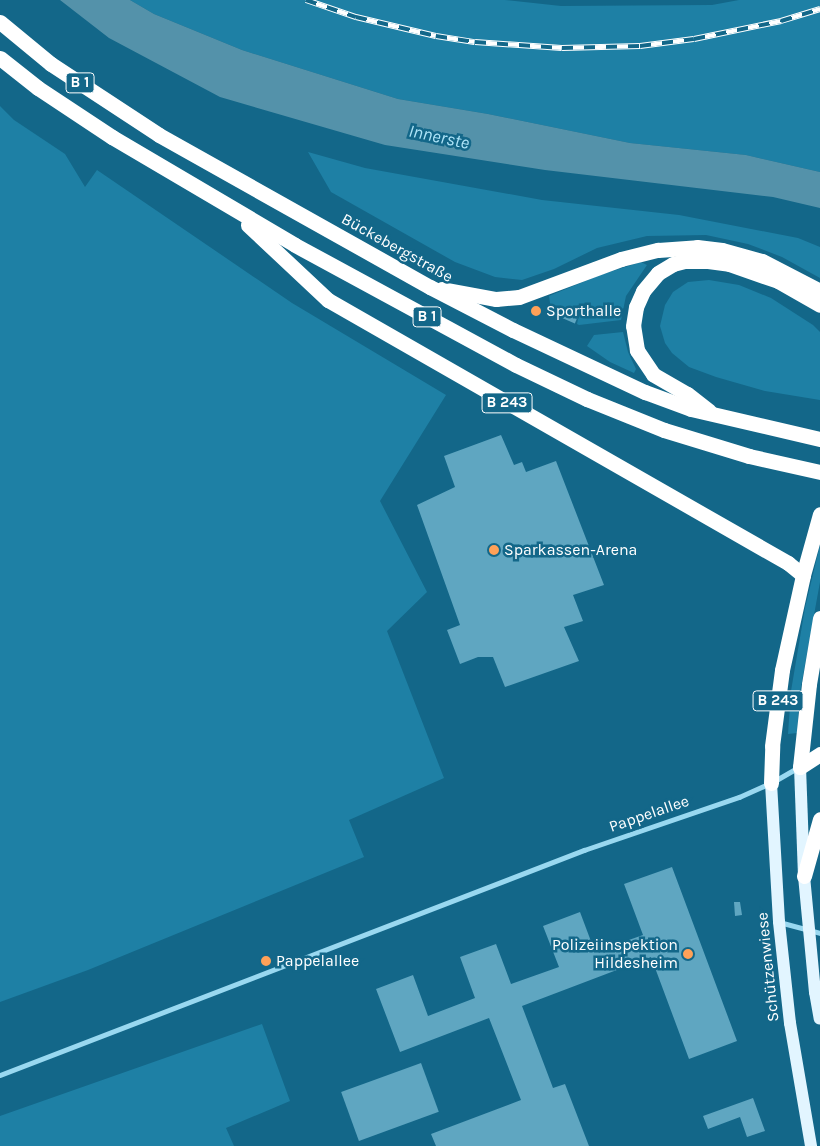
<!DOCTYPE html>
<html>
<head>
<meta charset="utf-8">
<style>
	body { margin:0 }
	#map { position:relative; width:820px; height:1146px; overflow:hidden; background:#136789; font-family:Karla,sans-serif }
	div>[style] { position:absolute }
	.green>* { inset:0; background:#1e80a5 }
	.water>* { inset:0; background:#5492aa }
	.building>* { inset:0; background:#5fa6c1; transform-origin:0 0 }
	.street>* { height:5px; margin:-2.5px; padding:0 2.5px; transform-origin:2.5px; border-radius:2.5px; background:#99d8f0 }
	.primary>* { height:12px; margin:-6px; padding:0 6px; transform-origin:6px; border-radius:6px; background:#e2f5ff }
	.highway>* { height:15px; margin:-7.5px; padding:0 7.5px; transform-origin:7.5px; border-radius:7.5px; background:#fff }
	.rail>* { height:5.5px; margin-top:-2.75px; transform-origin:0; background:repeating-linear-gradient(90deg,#136789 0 11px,#fff 0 22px); box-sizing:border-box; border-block:1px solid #fff }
	.dots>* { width:14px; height:14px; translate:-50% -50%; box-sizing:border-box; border:2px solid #136789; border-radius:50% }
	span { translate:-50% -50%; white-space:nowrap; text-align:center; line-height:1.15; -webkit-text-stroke:5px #136789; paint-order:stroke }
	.shield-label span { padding:1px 4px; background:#136789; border:1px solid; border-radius:4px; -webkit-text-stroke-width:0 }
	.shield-label { font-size:15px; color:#fff; font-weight:700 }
	.street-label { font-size:16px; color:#fff }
	.poi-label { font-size:16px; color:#fff }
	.left { translate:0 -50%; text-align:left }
	.right { translate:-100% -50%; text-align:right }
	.water-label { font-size:18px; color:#aee4f8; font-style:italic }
</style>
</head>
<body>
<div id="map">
	<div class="green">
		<div style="clip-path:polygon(130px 0,505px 0,561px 6px,712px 5px,739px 0,820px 0,820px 172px,746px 155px,630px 143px,488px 114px,398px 99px,242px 50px,154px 14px)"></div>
		<div style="clip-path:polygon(0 106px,14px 120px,65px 154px,85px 187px,97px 170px,292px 303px,446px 395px,380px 501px,427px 592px,387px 631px,444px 778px,349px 820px,364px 857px,88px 970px,0 1002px)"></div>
		<div style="clip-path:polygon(308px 152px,365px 168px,542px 200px,679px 215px,798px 238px,820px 247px,820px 278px,782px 257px,748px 244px,706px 235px,647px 236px,597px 248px,554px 269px,522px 280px,495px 277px,455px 262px,331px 192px)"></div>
		<div style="clip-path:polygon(641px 262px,647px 265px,626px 296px,621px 320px,579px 325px,577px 324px,578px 319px,563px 312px,561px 317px,551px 310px,549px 296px,600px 275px)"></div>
		<div style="clip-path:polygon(709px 280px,739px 285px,771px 298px,813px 325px,820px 332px,820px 400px,765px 391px,716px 377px,689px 367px,672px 353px,665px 343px,660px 326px,665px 305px,673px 292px,688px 282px)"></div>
		<div style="clip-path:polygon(623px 332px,628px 352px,636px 369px,634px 373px,610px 362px,587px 346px,594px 335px)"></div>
		<div style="clip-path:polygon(820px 545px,820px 582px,800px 692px,797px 733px,788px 734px,791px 691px,805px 608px)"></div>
		<div style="clip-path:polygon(262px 1024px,290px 1101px,226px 1128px,234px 1146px,0 1146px,0 1116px)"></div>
	</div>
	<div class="water">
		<div style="clip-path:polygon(60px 0,130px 0,154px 14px,242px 50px,398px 99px,488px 114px,630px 143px,746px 155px,820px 172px,820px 208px,773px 197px,545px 170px,385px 145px,220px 97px,109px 38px)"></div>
	</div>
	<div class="building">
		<div style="left:563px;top:313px;width:15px;height:5px;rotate:23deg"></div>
		<div style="clip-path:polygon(501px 435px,514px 465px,522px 462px,526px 472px,556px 461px,604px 585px,573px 595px,583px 621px,564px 627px,579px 661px,505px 687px,493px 657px,478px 657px,460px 664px,447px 630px,460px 625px,417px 505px,455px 487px,444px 456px)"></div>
		<div style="clip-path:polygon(672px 867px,737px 1041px,689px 1059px,651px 957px,522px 1006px,553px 1088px,565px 1084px,589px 1146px,436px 1146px,431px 1134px,521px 1100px,489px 1018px,400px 1052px,376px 989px,413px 975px,428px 1016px,475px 998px,460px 957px,496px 944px,511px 984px,559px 967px,543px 926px,580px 912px,595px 952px,643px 935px,624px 884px)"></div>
		<div style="clip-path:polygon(734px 902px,740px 902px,742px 915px,735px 916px)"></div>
		<div style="left:421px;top:1063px;width:52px;height:85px;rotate:70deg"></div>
		<div style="clip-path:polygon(753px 1098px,765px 1131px,747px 1137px,740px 1117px,708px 1129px,703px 1116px)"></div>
	</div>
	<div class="street">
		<div style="left:779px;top:922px;width:42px;rotate:15deg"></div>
		<div style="left:0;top:1075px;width:626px;rotate:-21.07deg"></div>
		<div style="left:584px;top:850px;width:164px;rotate:-18.9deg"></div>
		<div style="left:739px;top:797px;width:35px;rotate:-24deg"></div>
		<div style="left:771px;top:783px;width:32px;rotate:-30deg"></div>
	</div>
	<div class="primary">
		<div style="left:800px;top:767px;width:109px;rotate:87.9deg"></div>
		<div style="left:804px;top:876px;width:117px;rotate:84.6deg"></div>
		<div style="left:815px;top:992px;width:27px;rotate:80deg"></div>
		<div style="left:771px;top:783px;width:139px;rotate:86.7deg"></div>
		<div style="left:779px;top:922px;width:102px;rotate:83.8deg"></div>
		<div style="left:790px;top:1023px;width:125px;rotate:80.3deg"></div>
	</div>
	<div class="highway">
		<div style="left:0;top:22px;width:66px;rotate:39.5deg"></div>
		<div style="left:51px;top:64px;width:129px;rotate:33.3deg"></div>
		<div style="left:159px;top:135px;width:311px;rotate:29.3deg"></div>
		<div style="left:430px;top:287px;width:93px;rotate:27.4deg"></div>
		<div style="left:513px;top:330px;width:146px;rotate:25.2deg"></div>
		<div style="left:645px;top:392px;width:49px;rotate:20.3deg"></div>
		<div style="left:691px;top:409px;width:132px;rotate:13.1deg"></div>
		<div style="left:0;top:58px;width:48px;rotate:38.3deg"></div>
		<div style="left:38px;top:88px;width:89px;rotate:33.5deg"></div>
		<div style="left:112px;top:137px;width:212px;rotate:30.5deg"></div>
		<div style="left:295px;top:245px;width:251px;rotate:28.5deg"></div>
		<div style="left:516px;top:365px;width:79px;rotate:25.6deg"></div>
		<div style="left:587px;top:399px;width:83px;rotate:21.9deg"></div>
		<div style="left:664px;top:430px;width:89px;rotate:17deg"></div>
		<div style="left:749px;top:456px;width:73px;rotate:12.7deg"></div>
		<div style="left:248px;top:225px;width:110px;rotate:43.2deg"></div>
		<div style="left:328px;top:300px;width:530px;rotate:29.76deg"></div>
		<div style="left:788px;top:563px;width:19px;rotate:39deg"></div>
		<div style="left:442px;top:289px;width:55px;rotate:10.5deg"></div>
		<div style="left:496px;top:299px;width:23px;rotate:-5deg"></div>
		<div style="left:519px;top:297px;width:109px;rotate:-20.4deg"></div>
		<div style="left:621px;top:259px;width:38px;rotate:-14deg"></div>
		<div style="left:658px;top:250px;width:39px;rotate:-4deg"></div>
		<div style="left:697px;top:247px;width:25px;rotate:7deg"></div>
		<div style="left:722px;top:250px;width:41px;rotate:15.4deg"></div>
		<div style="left:762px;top:261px;width:65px;rotate:27.3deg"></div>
		<div style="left:709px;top:411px;width:28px;rotate:-142deg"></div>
		<div style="left:687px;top:394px;width:39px;rotate:-150deg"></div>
		<div style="left:653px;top:374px;width:29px;rotate:-124deg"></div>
		<div style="left:637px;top:350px;width:24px;rotate:-99deg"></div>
		<div style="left:633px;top:326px;width:19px;rotate:-81deg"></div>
		<div style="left:636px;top:307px;width:17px;rotate:-66deg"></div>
		<div style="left:643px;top:291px;width:23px;rotate:-50deg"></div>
		<div style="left:658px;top:273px;width:17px;rotate:-31deg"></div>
		<div style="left:673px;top:264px;width:12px;rotate:-14deg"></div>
		<div style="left:685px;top:261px;width:23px"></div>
		<div style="left:708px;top:261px;width:21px;rotate:8deg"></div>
		<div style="left:729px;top:264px;width:52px;rotate:19.1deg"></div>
		<div style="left:778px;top:281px;width:48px;rotate:29.7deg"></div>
		<div style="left:800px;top:767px;width:83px;rotate:-83.8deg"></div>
		<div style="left:809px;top:684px;width:67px;rotate:-80.5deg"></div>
		<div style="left:800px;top:767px;width:24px;rotate:-33deg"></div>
		<div style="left:771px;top:783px;width:37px;rotate:-88deg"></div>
		<div style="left:772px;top:746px;width:77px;rotate:-82.5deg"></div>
		<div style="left:782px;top:670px;width:97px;rotate:-77.5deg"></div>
		<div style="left:803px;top:575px;width:63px;rotate:-74.4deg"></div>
		<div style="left:804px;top:876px;width:59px;rotate:-74.3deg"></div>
	</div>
	<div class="rail">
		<div style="left:306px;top:0;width:53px;rotate:18.8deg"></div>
		<div style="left:356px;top:17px;width:82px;rotate:13.4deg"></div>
		<div style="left:436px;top:36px;width:39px;rotate:9deg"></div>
		<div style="left:475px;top:42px;width:87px;rotate:3.9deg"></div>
		<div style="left:562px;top:48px;width:78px;rotate:-1.5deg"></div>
		<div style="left:640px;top:46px;width:54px;rotate:-7.4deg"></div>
		<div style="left:694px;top:39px;width:89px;rotate:-11.7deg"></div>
		<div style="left:781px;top:21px;width:41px;rotate:-17.1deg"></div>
	</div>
	<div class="dots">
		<div style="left:536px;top:311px;background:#ffa158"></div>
		<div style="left:494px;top:550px;background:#ffa158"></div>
		<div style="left:688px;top:954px;background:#ffa158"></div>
		<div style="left:266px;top:961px;background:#ffa158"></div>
	</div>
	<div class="shield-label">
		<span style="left:80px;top:83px">B 1</span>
		<span style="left:427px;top:317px">B 1</span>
		<span style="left:507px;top:403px">B 243</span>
		<span style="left:778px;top:701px">B 243</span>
	</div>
	<div class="street-label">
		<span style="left:397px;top:248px;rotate:29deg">Bückebergstraße</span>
		<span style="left:649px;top:814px;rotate:-19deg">Pappelallee</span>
		<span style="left:768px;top:967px;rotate:-96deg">Schützenwiese</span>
	</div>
	<div class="poi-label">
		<span class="left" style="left:546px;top:311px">Sporthalle</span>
		<span class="left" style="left:504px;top:550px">Sparkassen-Arena</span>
		<span class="right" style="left:678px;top:954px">Polizeiinspektion<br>Hildesheim</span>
		<span class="left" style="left:276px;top:961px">Pappelallee</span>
	</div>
	<div class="water-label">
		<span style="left:439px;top:137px;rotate:12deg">Innerste</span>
	</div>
</div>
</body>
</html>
